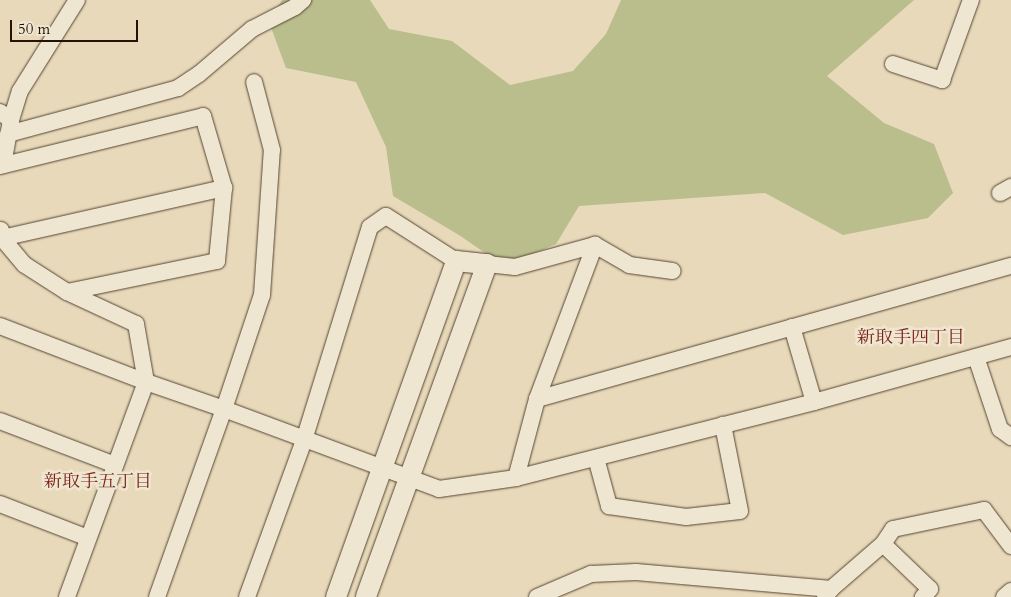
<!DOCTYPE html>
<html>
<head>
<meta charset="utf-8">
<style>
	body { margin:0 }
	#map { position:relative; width:1011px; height:597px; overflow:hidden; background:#e7d9b9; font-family:Cardo,"Noto Serif JP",serif }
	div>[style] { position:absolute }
	.green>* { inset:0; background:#b9be8c }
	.roads { filter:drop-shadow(0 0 1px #564432) drop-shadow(0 0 1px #564432) }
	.minor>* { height:16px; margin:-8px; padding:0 8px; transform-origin:8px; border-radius:8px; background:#efe6d2 }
	.tertiary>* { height:20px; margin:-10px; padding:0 10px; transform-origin:10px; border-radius:10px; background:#efe6d2 }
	span { translate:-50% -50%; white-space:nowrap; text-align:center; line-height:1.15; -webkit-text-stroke:5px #efe6d2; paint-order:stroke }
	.neighbourhood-label { font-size:18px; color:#7a1f14 }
	.scale { position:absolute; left:10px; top:20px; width:128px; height:22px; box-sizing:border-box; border:2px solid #251205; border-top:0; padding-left:6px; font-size:15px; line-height:18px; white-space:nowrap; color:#251205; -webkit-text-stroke:4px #efe6d2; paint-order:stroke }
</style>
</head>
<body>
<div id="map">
	<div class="green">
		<div style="clip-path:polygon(282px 0,370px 0,389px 29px,452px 41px,510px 85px,573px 71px,606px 34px,621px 0,914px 0,827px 76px,884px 123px,934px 144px,953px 193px,928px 218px,843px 235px,765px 193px,579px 206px,556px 244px,504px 266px,459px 235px,393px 196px,386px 147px,356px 82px,286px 68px,269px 22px)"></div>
	</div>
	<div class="roads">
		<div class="minor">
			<div style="left:893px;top:64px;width:52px;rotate:18.1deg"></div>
			<div style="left:942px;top:80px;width:85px;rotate:-70.1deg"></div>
			<div style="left:0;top:112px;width:14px;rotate:36deg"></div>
			<div style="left:11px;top:120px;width:46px;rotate:100.1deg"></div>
			<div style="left:11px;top:120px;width:30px;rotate:-73deg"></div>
			<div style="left:20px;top:91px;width:107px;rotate:-57.9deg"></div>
			<div style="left:8px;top:134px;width:176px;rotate:-15.1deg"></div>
			<div style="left:178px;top:88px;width:25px;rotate:-34deg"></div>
			<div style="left:199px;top:74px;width:70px;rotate:-40.3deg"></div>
			<div style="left:252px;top:29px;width:48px;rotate:-27.1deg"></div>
			<div style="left:295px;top:7px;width:11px;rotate:-41deg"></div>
			<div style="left:0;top:166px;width:209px;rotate:-13.8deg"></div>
			<div style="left:203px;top:116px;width:75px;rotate:73.7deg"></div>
			<div style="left:224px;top:188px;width:73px;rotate:95.5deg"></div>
			<div style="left:217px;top:261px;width:153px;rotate:168.3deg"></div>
			<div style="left:1000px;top:193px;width:13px;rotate:-29deg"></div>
			<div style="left:1px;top:230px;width:8px;rotate:83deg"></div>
			<div style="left:2px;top:238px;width:228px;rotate:-12.7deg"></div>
			<div style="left:0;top:239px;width:2px;rotate:-27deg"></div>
			<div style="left:2px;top:238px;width:35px;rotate:50deg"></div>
			<div style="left:25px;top:265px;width:50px;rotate:32.7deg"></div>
			<div style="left:67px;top:292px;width:76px;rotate:24.9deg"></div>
			<div style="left:136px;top:324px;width:59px;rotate:80.2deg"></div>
			<div style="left:146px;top:382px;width:229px;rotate:110.2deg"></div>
			<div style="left:487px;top:264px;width:28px;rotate:6deg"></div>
			<div style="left:515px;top:267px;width:83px;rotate:-15.4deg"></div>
			<div style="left:0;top:326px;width:156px;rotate:21deg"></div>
			<div style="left:146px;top:382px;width:83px;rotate:19.1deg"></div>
			<div style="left:224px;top:409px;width:229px;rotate:20.4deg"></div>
			<div style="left:439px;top:489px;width:78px;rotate:-8.1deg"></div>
			<div style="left:516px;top:478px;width:308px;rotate:-14.3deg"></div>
			<div style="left:814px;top:402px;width:205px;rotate:-15.6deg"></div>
			<div style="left:792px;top:327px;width:78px;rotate:73.7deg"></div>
			<div style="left:976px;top:357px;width:76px;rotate:71.6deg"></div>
			<div style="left:1000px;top:429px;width:14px;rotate:36deg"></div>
			<div style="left:537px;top:399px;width:492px;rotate:-15.7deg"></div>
			<div style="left:0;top:421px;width:123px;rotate:20.9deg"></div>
			<div style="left:596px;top:458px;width:50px;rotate:74.8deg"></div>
			<div style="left:609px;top:506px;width:78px;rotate:8.1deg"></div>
			<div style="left:686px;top:517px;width:54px;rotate:-6.3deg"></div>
			<div style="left:740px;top:511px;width:88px;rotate:-101.2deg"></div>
			<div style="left:516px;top:478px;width:82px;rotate:-75.1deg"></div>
			<div style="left:537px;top:399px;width:165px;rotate:-69.4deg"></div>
			<div style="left:595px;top:245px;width:39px;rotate:30deg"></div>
			<div style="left:629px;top:265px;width:44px;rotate:7.8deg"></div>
			<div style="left:0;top:504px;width:94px;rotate:21.1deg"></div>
			<div style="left:883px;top:544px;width:65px;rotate:43.8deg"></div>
			<div style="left:930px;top:589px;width:11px;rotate:131deg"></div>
			<div style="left:157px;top:597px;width:200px;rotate:-70.4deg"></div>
			<div style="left:224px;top:409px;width:120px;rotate:-71.6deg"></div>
			<div style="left:262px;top:295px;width:145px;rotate:-86.1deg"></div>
			<div style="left:272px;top:150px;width:70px;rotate:-104.8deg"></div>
			<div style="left:247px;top:597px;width:167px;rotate:-70deg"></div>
			<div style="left:304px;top:440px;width:223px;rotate:-72.8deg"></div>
			<div style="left:370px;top:227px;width:19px;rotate:-35deg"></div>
			<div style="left:386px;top:216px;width:83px;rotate:32.7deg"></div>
			<div style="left:537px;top:597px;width:59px;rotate:-23.1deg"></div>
			<div style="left:591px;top:574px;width:45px;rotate:-2.5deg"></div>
			<div style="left:636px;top:572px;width:196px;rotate:5deg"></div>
			<div style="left:825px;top:597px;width:10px;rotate:-53deg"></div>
			<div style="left:831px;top:589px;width:69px;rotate:-40.9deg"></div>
			<div style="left:883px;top:544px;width:18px;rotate:-56deg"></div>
			<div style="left:893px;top:529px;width:93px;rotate:-11.8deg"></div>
			<div style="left:984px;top:510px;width:45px;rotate:53.1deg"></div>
			<div style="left:1004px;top:597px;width:9px;rotate:-41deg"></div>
		</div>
		<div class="tertiary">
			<div style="left:336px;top:597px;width:357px;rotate:-70.3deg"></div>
			<div style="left:456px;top:261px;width:31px;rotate:6deg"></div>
			<div style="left:487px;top:264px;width:354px;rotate:110deg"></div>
		</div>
	</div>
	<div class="neighbourhood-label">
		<span style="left:911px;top:338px">新取手四丁目</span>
		<span style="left:98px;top:482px">新取手五丁目</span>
	</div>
	<div class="scale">50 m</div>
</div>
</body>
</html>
